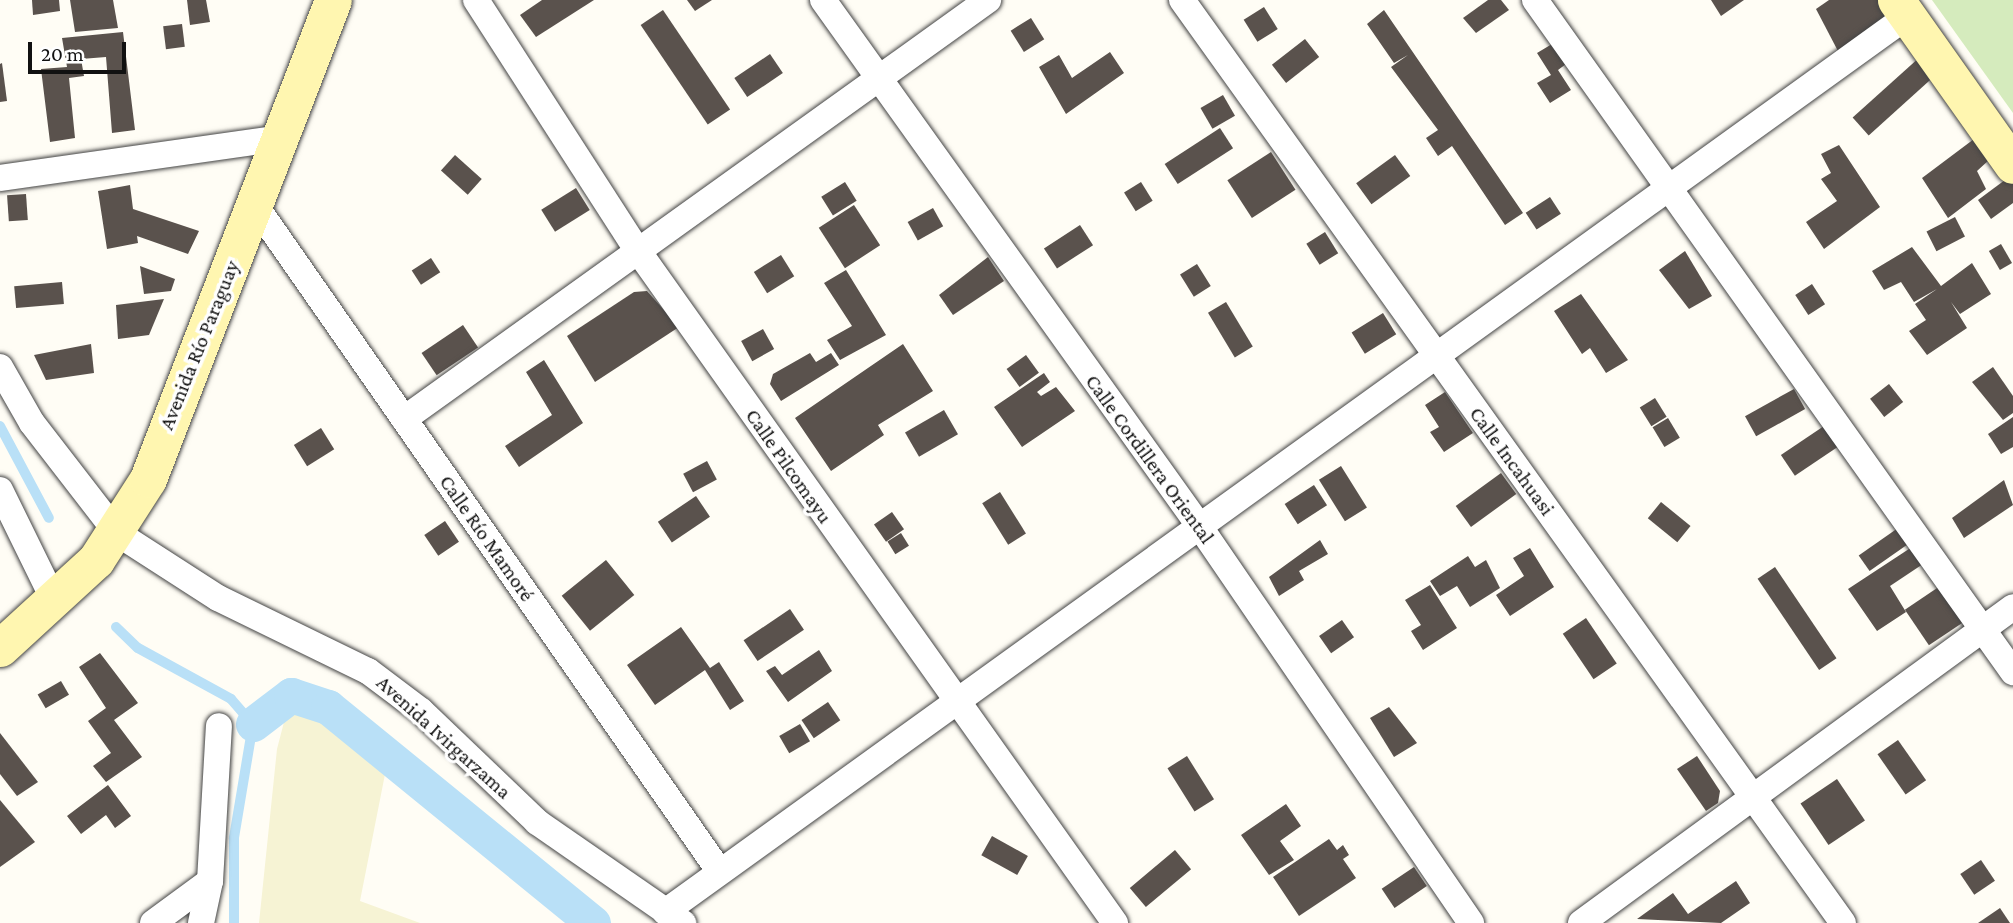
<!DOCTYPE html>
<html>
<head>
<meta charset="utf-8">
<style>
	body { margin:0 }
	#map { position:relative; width:2013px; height:923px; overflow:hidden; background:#fffdf5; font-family:"Crimson Pro",serif }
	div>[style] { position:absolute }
	.farmland>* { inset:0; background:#f6f3d4 }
	.green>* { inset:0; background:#d5ebbd }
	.stream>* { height:10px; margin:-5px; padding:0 5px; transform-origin:5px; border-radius:5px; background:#b9e0f7 }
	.canal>* { height:35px; margin:-17.5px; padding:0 17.5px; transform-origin:17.5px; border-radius:17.5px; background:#b9e0f7 }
	.building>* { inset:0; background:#5a524d; transform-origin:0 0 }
	.roads { filter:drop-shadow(0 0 2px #444) drop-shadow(0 0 2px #444) }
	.street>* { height:26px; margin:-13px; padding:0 13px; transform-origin:13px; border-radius:13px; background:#fff }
	.secondary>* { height:37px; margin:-18.5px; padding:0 18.5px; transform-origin:18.5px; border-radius:18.5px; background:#fff6b0 }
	span { translate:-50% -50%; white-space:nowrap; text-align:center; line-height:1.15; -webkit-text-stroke:7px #fff; paint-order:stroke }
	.street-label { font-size:21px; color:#111 }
	.scale { position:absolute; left:28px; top:42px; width:98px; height:32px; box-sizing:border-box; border:4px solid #111; border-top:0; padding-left:9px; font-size:21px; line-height:24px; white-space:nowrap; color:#111; -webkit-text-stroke:5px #fff; paint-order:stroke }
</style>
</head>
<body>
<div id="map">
	<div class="farmland">
		<div style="clip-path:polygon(291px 695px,328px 707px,389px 754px,360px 901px,420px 923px,259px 923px,277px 749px)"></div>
	</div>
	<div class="green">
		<div style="clip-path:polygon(1932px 0,2013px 0,2013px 113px)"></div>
	</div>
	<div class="stream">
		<div style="left:0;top:426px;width:104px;rotate:62deg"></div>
		<div style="left:116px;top:627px;width:30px;rotate:44deg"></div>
		<div style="left:138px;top:648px;width:106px;rotate:28.7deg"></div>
		<div style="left:231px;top:699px;width:33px;rotate:49deg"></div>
		<div style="left:253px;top:724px;width:116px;rotate:99.5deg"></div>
		<div style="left:234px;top:838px;width:85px;rotate:90deg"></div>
	</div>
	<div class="canal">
		<div style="left:253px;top:724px;width:48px;rotate:-37.3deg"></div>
		<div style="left:291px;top:695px;width:39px;rotate:18deg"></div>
		<div style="left:328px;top:707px;width:342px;rotate:39.2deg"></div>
	</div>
	<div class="building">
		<div style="clip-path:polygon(32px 0,59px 0,60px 11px,33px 15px)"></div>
		<div style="clip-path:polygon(70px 0,113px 0,118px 28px,75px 32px)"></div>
		<div style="clip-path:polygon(187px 0,206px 0,210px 22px,190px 25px)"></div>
		<div style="clip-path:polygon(542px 0,594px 0,536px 37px,520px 15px)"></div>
		<div style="clip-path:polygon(687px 0,712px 0,695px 11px)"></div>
		<div style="clip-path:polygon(1488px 0,1501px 0,1509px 10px,1476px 33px,1463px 18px)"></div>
		<div style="clip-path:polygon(1711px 0,1744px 0,1721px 16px)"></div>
		<div style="clip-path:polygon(1829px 0,1882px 0,1892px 17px,1839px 53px,1816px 9px)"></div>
		<div style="left:1264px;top:7px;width:26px;height:24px;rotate:58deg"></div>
		<div style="left:663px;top:10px;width:120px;height:27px;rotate:56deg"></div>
		<div style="clip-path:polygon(1384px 10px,1523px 213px,1505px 225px,1452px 146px,1438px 156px,1426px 138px,1438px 130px,1391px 67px,1408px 55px,1394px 63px,1367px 24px)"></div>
		<div style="left:1031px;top:18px;width:25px;height:24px;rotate:58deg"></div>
		<div style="left:182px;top:24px;width:23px;height:19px;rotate:83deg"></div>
		<div style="clip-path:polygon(123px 32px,135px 130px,112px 133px,106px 57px,81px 59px,84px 76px,69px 78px,75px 138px,50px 142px,41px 69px,67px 67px,62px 38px)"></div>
		<div style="left:1305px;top:39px;width:23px;height:42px;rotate:52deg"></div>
		<div style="clip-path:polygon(1557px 41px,1570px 61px,1558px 70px,1571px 90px,1550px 103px,1537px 83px,1551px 75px,1537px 53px)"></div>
		<div style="clip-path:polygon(1110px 52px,1124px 73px,1066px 114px,1039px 67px,1059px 55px,1072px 78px)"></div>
		<div style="left:770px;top:54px;width:23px;height:43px;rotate:56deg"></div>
		<div style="left:1921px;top:56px;width:24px;height:92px;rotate:48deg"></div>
		<div style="clip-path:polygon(2px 63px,7px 101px,0 102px,0 64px)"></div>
		<div style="left:1223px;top:95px;width:24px;height:26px;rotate:60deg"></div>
		<div style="left:1220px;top:128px;width:24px;height:66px;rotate:57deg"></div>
		<div style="clip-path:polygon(1974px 139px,1989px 160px,1977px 171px,1986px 189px,1948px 218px,1922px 178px)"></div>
		<div style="clip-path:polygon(1839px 145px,1880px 207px,1824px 249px,1806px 222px,1837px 201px,1821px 179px,1831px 173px,1821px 154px)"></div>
		<div style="left:1271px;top:152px;width:45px;height:52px;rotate:57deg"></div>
		<div style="left:455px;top:155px;width:36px;height:21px;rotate:42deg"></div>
		<div style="left:1395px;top:155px;width:26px;height:48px;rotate:54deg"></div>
		<div style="clip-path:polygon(2013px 174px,2013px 203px,1991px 219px,1978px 200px)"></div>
		<div style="left:845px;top:182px;width:22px;height:28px;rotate:58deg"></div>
		<div style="left:1141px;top:182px;width:22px;height:20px;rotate:58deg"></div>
		<div style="clip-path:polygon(130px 185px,133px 209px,199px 231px,188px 254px,137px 236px,138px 243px,107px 249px,98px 191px)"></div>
		<div style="left:576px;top:188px;width:26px;height:41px;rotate:58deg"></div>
		<div style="left:26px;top:194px;width:26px;height:19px;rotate:86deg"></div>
		<div style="left:1550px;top:197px;width:20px;height:29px;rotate:57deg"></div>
		<div style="left:854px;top:205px;width:48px;height:42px;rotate:57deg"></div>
		<div style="left:933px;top:208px;width:21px;height:29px;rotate:61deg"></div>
		<div style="left:1955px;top:217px;width:22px;height:32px;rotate:63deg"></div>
		<div style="left:1080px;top:225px;width:24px;height:43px;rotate:57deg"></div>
		<div style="left:1325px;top:232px;width:25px;height:22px;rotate:58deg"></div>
		<div style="left:2001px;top:244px;width:22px;height:14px;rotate:60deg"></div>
		<div style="clip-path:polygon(1912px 247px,1941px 286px,1972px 263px,1991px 294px,1960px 314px,1951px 302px,1967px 328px,1927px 355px,1909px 331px,1926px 320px,1915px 304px,1937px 289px,1914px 302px,1901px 282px,1884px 290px,1872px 271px)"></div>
		<div style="clip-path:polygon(1685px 251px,1712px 296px,1689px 309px,1659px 270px)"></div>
		<div style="left:781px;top:255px;width:25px;height:32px;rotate:58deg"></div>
		<div style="clip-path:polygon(988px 257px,1004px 281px,953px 315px,939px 295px)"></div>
		<div style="left:431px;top:258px;width:17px;height:23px;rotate:57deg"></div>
		<div style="left:1197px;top:264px;width:26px;height:20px;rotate:58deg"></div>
		<div style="clip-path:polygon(140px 266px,175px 279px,171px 291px,144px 294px)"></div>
		<div style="clip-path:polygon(846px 270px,886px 335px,840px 360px,827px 340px,852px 326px,824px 283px)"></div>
		<div style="left:62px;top:282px;width:22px;height:48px;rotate:85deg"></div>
		<div style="left:1812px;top:284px;width:24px;height:20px;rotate:57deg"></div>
		<div style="clip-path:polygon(647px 291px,679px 327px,595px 382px,567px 336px,634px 292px)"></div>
		<div style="clip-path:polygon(1581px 294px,1628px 360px,1606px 373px,1590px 348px,1582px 354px,1554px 311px)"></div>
		<div style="clip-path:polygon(164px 299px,149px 335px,118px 339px,116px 305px)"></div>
		<div style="left:1226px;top:302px;width:52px;height:21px;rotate:59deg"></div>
		<div style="left:1383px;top:313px;width:25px;height:37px;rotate:58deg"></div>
		<div style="left:463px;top:325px;width:27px;height:50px;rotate:56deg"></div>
		<div style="left:763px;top:329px;width:23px;height:25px;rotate:61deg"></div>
		<div style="clip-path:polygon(91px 344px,94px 373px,46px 380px,34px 355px)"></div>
		<div style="clip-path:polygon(903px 344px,933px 391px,878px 425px,884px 435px,831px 471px,795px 418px)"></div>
		<div style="clip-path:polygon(810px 353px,816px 362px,831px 353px,839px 365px,781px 401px,770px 384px,773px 374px)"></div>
		<div style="left:1026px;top:355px;width:22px;height:24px;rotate:54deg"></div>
		<div style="clip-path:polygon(544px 360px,583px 423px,519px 467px,505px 446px,552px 415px,526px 372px)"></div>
		<div style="clip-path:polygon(1993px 367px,2013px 396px,2013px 413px,2003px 420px,1972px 382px)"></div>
		<div style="clip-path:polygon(1044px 373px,1050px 382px,1037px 392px,1041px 396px,1056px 387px,1075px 411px,1022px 447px,994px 407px)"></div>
		<div style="left:1889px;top:384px;width:23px;height:24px;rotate:52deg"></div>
		<div style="left:1794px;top:389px;width:23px;height:56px;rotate:61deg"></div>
		<div style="clip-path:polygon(1445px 392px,1473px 433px,1444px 452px,1430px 432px,1439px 427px,1425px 405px)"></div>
		<div style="left:1655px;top:398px;width:22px;height:18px;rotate:58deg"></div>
		<div style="left:944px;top:410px;width:28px;height:45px;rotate:60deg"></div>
		<div style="clip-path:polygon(2013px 417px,2013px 447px,2001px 454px,1988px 434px)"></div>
		<div style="left:1668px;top:418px;width:23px;height:18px;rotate:59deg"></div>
		<div style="left:1824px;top:426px;width:25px;height:52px;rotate:56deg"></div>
		<div style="left:321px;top:428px;width:25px;height:32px;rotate:58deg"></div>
		<div style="left:707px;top:461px;width:21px;height:27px;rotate:62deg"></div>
		<div style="left:1341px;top:466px;width:49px;height:26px;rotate:58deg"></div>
		<div style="left:1501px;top:473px;width:26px;height:56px;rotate:54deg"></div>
		<div style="clip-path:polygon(2004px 480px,2013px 505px,1964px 538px,1952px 518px)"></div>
		<div style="left:1314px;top:485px;width:24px;height:35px;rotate:57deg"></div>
		<div style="left:1000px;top:492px;width:49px;height:21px;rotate:58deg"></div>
		<div style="left:696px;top:496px;width:25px;height:46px;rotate:56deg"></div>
		<div style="left:1661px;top:502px;width:38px;height:21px;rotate:39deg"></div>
		<div style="left:892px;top:512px;width:21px;height:22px;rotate:55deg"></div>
		<div style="left:445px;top:521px;width:25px;height:25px;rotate:56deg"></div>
		<div style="left:1898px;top:528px;width:19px;height:48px;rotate:55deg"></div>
		<div style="left:901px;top:533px;width:15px;height:16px;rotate:58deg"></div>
		<div style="clip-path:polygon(1320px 540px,1328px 554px,1299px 571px,1304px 580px,1279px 596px,1269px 577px)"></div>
		<div style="clip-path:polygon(1915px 545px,1926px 562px,1890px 586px,1906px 612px,1877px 631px,1848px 589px)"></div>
		<div style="clip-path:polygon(1530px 548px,1554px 587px,1510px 616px,1496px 595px,1524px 576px,1513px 558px)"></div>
		<div style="clip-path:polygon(1468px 556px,1475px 567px,1486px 560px,1500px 588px,1470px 607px,1457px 586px,1440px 596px,1430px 581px)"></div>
		<div style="left:606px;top:560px;width:45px;height:57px;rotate:51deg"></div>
		<div style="left:1775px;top:567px;width:110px;height:21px;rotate:56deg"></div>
		<div style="left:1943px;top:584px;width:43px;height:46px;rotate:56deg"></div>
		<div style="clip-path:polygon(1430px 585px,1457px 628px,1423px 650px,1411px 631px,1421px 625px,1405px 600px)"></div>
		<div style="left:790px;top:609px;width:25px;height:56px;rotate:56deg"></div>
		<div style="left:1586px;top:618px;width:55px;height:28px;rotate:56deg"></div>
		<div style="left:1342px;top:620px;width:21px;height:28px;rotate:55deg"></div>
		<div style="clip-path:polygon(681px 627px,710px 668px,719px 662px,744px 701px,730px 710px,705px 670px,655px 705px,627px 665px)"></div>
		<div style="clip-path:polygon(819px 650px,832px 671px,788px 702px,766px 671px,775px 666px,782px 675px)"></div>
		<div style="clip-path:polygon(100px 653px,138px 703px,114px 720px,142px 757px,106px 782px,93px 766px,111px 753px,88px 721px,106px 708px,79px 667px)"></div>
		<div style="left:61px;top:681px;width:16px;height:27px;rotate:60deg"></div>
		<div style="left:828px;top:702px;width:22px;height:32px;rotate:56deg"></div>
		<div style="clip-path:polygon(1389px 707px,1417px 743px,1394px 757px,1370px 718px)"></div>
		<div style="left:800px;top:724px;width:20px;height:24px;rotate:60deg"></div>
		<div style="clip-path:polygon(0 733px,38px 782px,17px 796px,0 774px)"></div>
		<div style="left:1898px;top:740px;width:49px;height:25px;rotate:55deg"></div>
		<div style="left:1187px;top:756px;width:51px;height:23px;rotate:58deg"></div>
		<div style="clip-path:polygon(1697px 756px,1720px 791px,1718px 803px,1706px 811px,1677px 769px)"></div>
		<div style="left:1837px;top:779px;width:50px;height:44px;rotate:56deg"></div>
		<div style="clip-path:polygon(108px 785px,131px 816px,115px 828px,106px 815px,81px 834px,67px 816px)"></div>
		<div style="clip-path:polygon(0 800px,35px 842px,0 867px)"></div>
		<div style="clip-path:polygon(1286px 804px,1301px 826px,1280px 841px,1294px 860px,1269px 875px,1241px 835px)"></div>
		<div style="left:992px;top:836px;width:41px;height:22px;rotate:29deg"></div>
		<div style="clip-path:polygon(1329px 839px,1337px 850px,1343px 845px,1349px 855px,1343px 859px,1356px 878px,1299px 916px,1273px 877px)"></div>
		<div style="left:1175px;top:850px;width:25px;height:59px;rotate:50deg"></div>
		<div style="left:1981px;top:860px;width:25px;height:25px;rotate:56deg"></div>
		<div style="left:1414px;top:867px;width:23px;height:39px;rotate:56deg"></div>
		<div style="clip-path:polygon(1736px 881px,1750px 903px,1721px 923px,1637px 919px,1673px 893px,1688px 914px)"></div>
		<div style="clip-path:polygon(2000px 908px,2010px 923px,1978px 923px)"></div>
	</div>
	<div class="roads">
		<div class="street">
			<div style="left:476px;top:0;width:295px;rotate:57.2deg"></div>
			<div style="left:636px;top:248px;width:828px;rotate:54.64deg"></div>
			<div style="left:823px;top:0;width:648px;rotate:54.42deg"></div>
			<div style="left:1200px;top:527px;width:480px;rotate:55.6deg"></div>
			<div style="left:1182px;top:0;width:1135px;rotate:54.39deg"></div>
			<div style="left:1535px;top:0;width:825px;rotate:54.58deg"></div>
			<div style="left:0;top:178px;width:283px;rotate:-8.1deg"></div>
			<div style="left:255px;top:205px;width:813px;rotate:55.12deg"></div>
			<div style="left:0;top:367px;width:64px;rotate:60.3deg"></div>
			<div style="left:32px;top:423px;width:139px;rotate:52.3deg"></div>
			<div style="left:117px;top:533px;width:120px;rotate:32.8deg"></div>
			<div style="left:218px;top:598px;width:167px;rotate:26deg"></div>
			<div style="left:368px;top:671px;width:66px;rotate:37deg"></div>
			<div style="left:421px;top:711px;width:161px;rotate:43.7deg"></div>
			<div style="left:537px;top:822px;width:178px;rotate:34.7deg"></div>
			<div style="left:404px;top:419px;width:719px;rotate:-35.66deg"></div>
			<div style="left:0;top:490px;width:120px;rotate:63.9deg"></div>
			<div style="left:665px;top:912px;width:1530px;rotate:-35.8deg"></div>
			<div style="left:153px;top:923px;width:71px;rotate:-36.4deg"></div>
			<div style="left:201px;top:923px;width:43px;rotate:-77.9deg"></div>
			<div style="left:210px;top:881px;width:155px;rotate:-86.7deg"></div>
			<div style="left:1581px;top:923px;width:535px;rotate:-36.18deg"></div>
		</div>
		<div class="secondary">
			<div style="left:1896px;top:0;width:202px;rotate:54.7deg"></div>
			<div style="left:0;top:648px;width:130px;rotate:-42.5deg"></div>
			<div style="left:96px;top:560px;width:96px;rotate:-57.3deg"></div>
			<div style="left:148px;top:479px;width:513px;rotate:-68.88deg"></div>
		</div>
	</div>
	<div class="street-label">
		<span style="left:199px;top:345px;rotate:-68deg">Avenida Río Paraguay</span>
		<span style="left:1150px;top:459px;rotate:54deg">Calle Cordillera Oriental</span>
		<span style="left:1512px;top:461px;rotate:54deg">Calle Incahuasi</span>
		<span style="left:789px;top:466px;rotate:55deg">Calle Pilcomayu</span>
		<span style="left:487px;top:538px;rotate:55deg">Calle Río Mamoré</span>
		<span style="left:444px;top:737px;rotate:42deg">Avenida Ivirgarzama</span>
	</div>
	<div class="scale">20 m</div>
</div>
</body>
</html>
